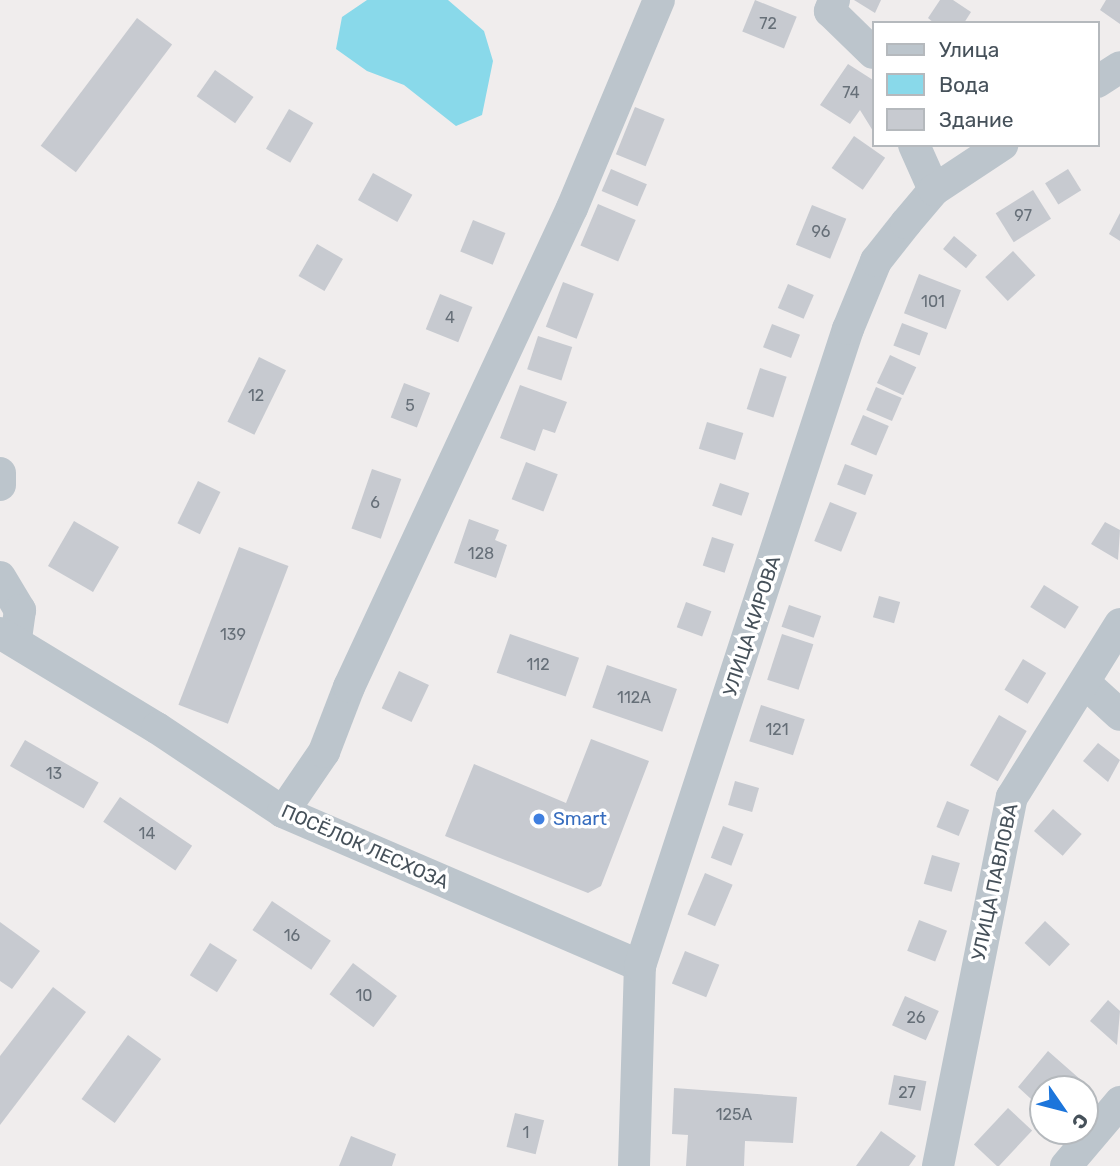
<!DOCTYPE html>
<html>
<head>
<meta charset="utf-8">
<style>
	body { margin:0 }
	#map { position:relative; width:1120px; height:1166px; overflow:hidden; background:#f0eded; font-family:Rubik,sans-serif }
	div>[style] { position:absolute }
	.water>* { inset:0; background:#89d9ea }
	.building>* { inset:0; background:#c7cad0; transform-origin:0 0 }
	.minor>* { height:32px; margin:-16px; padding:0 16px; transform-origin:16px; border-radius:16px; background:#bcc5cc }
	.dots>* { width:19px; height:19px; translate:-50% -50%; box-sizing:border-box; border:4px solid #fff; border-radius:50% }
	span { translate:-50% -50%; white-space:nowrap; text-align:center; line-height:1.15; -webkit-text-stroke:7px #fff; paint-order:stroke }
	.number-label { font-size:16px; color:#666f78 }
	.number-label span { -webkit-text-stroke-width:0 }
	.street-label { font-size:19px; color:#46515a }
	.shop-label { font-size:19px; color:#366cbe }
	.left { translate:0 -50%; text-align:left }
	.legend { position:absolute; left:872px; top:21px; width:228px; height:126px; box-sizing:border-box; background:#fff; border:2px solid #b5b9bd; margin:0; padding:9px 12px; list-style:none; font-size:21px; color:#46515a }
	.legend li { display:flex; align-items:center; gap:14px; height:35px }
	.legend b { width:35px; border:2px solid #b5b9bd }
	.north { position:absolute; left:1029px; top:1075px; width:70px; height:70px; box-sizing:border-box; background:#fff; border:2px solid #b5b9bd; border-radius:50%; rotate:125deg; font-size:19px; font-weight:700; line-height:28px; text-align:center; color:#46515a }
	.north::after { content:''; display:block; margin:auto; width:24px; height:32px; background:#1c75db; clip-path:polygon(50% 0,100% 100%,50% 72%,0 100%) }
</style>
</head>
<body>
<div id="map">
	<div class="water">
		<div style="clip-path:polygon(367px 0,448px 0,484px 31px,493px 61px,482px 115px,456px 126px,404px 85px,367px 71px,336px 49px,342px 17px)"></div>
	</div>
	<div class="building">
		<div style="left:755px;top:0;width:45px;height:34px;rotate:22deg"></div>
		<div style="clip-path:polygon(854px 0,881px 0,875px 13px)"></div>
		<div style="clip-path:polygon(940px 0,953px 0,971px 12px,964px 23px,934px 23px,928px 18px)"></div>
		<div style="clip-path:polygon(1106px 0,1120px 0,1120px 24px,1100px 10px)"></div>
		<div style="left:137px;top:18px;width:44px;height:160px;rotate:37deg"></div>
		<div style="clip-path:polygon(848px 64px,873px 80px,873px 131px,860px 110px,850px 124px,820px 105px)"></div>
		<div style="left:215px;top:70px;width:47px;height:32px;rotate:35deg"></div>
		<div style="left:635px;top:107px;width:32px;height:51px;rotate:22deg"></div>
		<div style="left:289px;top:109px;width:28px;height:46px;rotate:30deg"></div>
		<div style="left:854px;top:136px;width:38px;height:39px;rotate:35deg"></div>
		<div style="left:611px;top:169px;width:39px;height:24px;rotate:23deg"></div>
		<div style="left:1068px;top:169px;width:25px;height:27px;rotate:58deg"></div>
		<div style="left:373px;top:173px;width:45px;height:31px;rotate:29deg"></div>
		<div style="left:1033px;top:190px;width:34px;height:44px;rotate:58deg"></div>
		<div style="left:598px;top:204px;width:41px;height:45px;rotate:23deg"></div>
		<div style="left:812px;top:205px;width:37px;height:43px;rotate:22deg"></div>
		<div style="clip-path:polygon(1120px 213px,1120px 241px,1109px 234px)"></div>
		<div style="left:473px;top:220px;width:35px;height:34px;rotate:22deg"></div>
		<div style="left:954px;top:236px;width:30px;height:17px;rotate:40deg"></div>
		<div style="left:317px;top:244px;width:30px;height:37px;rotate:30deg"></div>
		<div style="left:1013px;top:251px;width:33px;height:38px;rotate:47deg"></div>
		<div style="left:919px;top:274px;width:45px;height:42px;rotate:21deg"></div>
		<div style="left:563px;top:282px;width:33px;height:48px;rotate:21deg"></div>
		<div style="left:788px;top:284px;width:28px;height:26px;rotate:23deg"></div>
		<div style="left:440px;top:294px;width:35px;height:38px;rotate:22deg"></div>
		<div style="left:902px;top:323px;width:28px;height:24px;rotate:21deg"></div>
		<div style="left:772px;top:324px;width:30px;height:25px;rotate:21deg"></div>
		<div style="left:538px;top:336px;width:36px;height:35px;rotate:18deg"></div>
		<div style="left:890px;top:355px;width:29px;height:31px;rotate:25deg"></div>
		<div style="left:259px;top:357px;width:30px;height:72px;rotate:26deg"></div>
		<div style="left:760px;top:368px;width:28px;height:43px;rotate:18deg"></div>
		<div style="left:404px;top:383px;width:28px;height:37px;rotate:21deg"></div>
		<div style="clip-path:polygon(520px 385px,567px 402px,555px 433px,543px 429px,535px 451px,500px 438px)"></div>
		<div style="left:876px;top:387px;width:28px;height:25px;rotate:23deg"></div>
		<div style="left:863px;top:415px;width:28px;height:32px;rotate:23deg"></div>
		<div style="left:707px;top:422px;width:38px;height:28px;rotate:17deg"></div>
		<div style="left:526px;top:462px;width:34px;height:40px;rotate:21deg"></div>
		<div style="left:845px;top:464px;width:30px;height:22px;rotate:21deg"></div>
		<div style="left:372px;top:469px;width:31px;height:63px;rotate:19deg"></div>
		<div style="left:198px;top:481px;width:25px;height:47px;rotate:26deg"></div>
		<div style="left:720px;top:483px;width:31px;height:24px;rotate:19deg"></div>
		<div style="left:830px;top:502px;width:29px;height:42px;rotate:22deg"></div>
		<div style="clip-path:polygon(469px 519px,499px 530px,495px 540px,507px 545px,496px 578px,454px 563px)"></div>
		<div style="left:74px;top:521px;width:52px;height:52px;rotate:30deg"></div>
		<div style="clip-path:polygon(1105px 522px,1120px 530px,1118px 560px,1091px 544px)"></div>
		<div style="left:712px;top:537px;width:23px;height:30px;rotate:18deg"></div>
		<div style="left:239px;top:547px;width:53px;height:169px;rotate:21deg"></div>
		<div style="left:1044px;top:585px;width:41px;height:26px;rotate:32deg"></div>
		<div style="left:879px;top:596px;width:22px;height:22px;rotate:16deg"></div>
		<div style="left:686px;top:602px;width:27px;height:27px;rotate:20deg"></div>
		<div style="left:789px;top:605px;width:34px;height:23px;rotate:19deg"></div>
		<div style="left:510px;top:634px;width:73px;height:41px;rotate:19deg"></div>
		<div style="left:782px;top:634px;width:33px;height:48px;rotate:18deg"></div>
		<div style="left:1023px;top:659px;width:27px;height:36px;rotate:31deg"></div>
		<div style="left:607px;top:665px;width:74px;height:45px;rotate:19deg"></div>
		<div style="left:399px;top:671px;width:33px;height:41px;rotate:25deg"></div>
		<div style="left:761px;top:705px;width:46px;height:38px;rotate:18deg"></div>
		<div style="left:999px;top:715px;width:32px;height:58px;rotate:30deg"></div>
		<div style="clip-path:polygon(591px 739px,649px 761px,601px 886px,588px 893px,445px 836px,474px 764px,566px 803px)"></div>
		<div style="left:25px;top:740px;width:85px;height:30px;rotate:30deg"></div>
		<div style="clip-path:polygon(1098px 743px,1120px 760px,1108px 782px,1083px 761px)"></div>
		<div style="left:735px;top:781px;width:25px;height:25px;rotate:16deg"></div>
		<div style="left:120px;top:797px;width:87px;height:30px;rotate:34deg"></div>
		<div style="left:947px;top:801px;width:24px;height:28px;rotate:22deg"></div>
		<div style="left:1053px;top:809px;width:38px;height:29px;rotate:41deg"></div>
		<div style="left:723px;top:826px;width:22px;height:34px;rotate:21deg"></div>
		<div style="left:932px;top:855px;width:29px;height:30px;rotate:16deg"></div>
		<div style="left:705px;top:873px;width:30px;height:45px;rotate:23deg"></div>
		<div style="left:272px;top:901px;width:71px;height:35px;rotate:34deg"></div>
		<div style="left:919px;top:920px;width:30px;height:33px;rotate:21deg"></div>
		<div style="left:1045px;top:921px;width:34px;height:30px;rotate:43deg"></div>
		<div style="clip-path:polygon(0 922px,40px 951px,12px 989px,0 981px)"></div>
		<div style="left:210px;top:943px;width:32px;height:38px;rotate:32deg"></div>
		<div style="left:685px;top:951px;width:37px;height:35px;rotate:22deg"></div>
		<div style="left:353px;top:963px;width:55px;height:39px;rotate:37deg"></div>
		<div style="clip-path:polygon(53px 987px,86px 1012px,0 1125px,0 1056px)"></div>
		<div style="left:905px;top:996px;width:37px;height:32px;rotate:24deg"></div>
		<div style="clip-path:polygon(1108px 1000px,1120px 1011px,1117px 1045px,1090px 1021px)"></div>
		<div style="left:128px;top:1035px;width:41px;height:79px;rotate:36deg"></div>
		<div style="clip-path:polygon(1048px 1051px,1081px 1080px,1072px 1089px,1043px 1089px,1043px 1110px,1018px 1087px)"></div>
		<div style="left:894px;top:1075px;width:33px;height:30px;rotate:11deg"></div>
		<div style="clip-path:polygon(674px 1088px,797px 1097px,793px 1143px,745px 1141px,744px 1166px,686px 1166px,688px 1135px,672px 1134px)"></div>
		<div style="left:1008px;top:1108px;width:33px;height:50px;rotate:43deg"></div>
		<div style="left:515px;top:1113px;width:30px;height:35px;rotate:14deg"></div>
		<div style="clip-path:polygon(881px 1131px,916px 1156px,909px 1166px,856px 1166px)"></div>
		<div style="clip-path:polygon(351px 1136px,396px 1154px,392px 1166px,339px 1166px)"></div>
	</div>
	<div class="minor">
		<div style="left:834px;top:0;width:12px;rotate:110deg"></div>
		<div style="left:830px;top:11px;width:60px;rotate:44.3deg"></div>
		<div style="left:1097px;top:82px;width:27px;rotate:-33deg"></div>
		<div style="left:914px;top:145px;width:49px;rotate:66deg"></div>
		<div style="left:0;top:473px;width:12px;rotate:90deg"></div>
		<div style="left:0;top:577px;width:39px;rotate:59deg"></div>
		<div style="left:20px;top:610px;width:29px;rotate:98deg"></div>
		<div style="left:0;top:633px;width:184px;rotate:31.2deg"></div>
		<div style="left:157px;top:728px;width:151px;rotate:33.7deg"></div>
		<div style="left:283px;top:812px;width:389px;rotate:23.3deg"></div>
		<div style="left:1085px;top:683px;width:47px;rotate:42.4deg"></div>
		<div style="left:283px;top:812px;width:73px;rotate:-55.7deg"></div>
		<div style="left:324px;top:752px;width:70px;rotate:-69deg"></div>
		<div style="left:349px;top:687px;width:528px;rotate:-65.04deg"></div>
		<div style="left:572px;top:208px;width:225px;rotate:-67.3deg"></div>
		<div style="left:634px;top:1166px;width:200px;rotate:-88.3deg"></div>
		<div style="left:640px;top:966px;width:670px;rotate:-71.92deg"></div>
		<div style="left:848px;top:329px;width:74px;rotate:-67.6deg"></div>
		<div style="left:876px;top:261px;width:48px;rotate:-51.7deg"></div>
		<div style="left:906px;top:223px;width:43px;rotate:-49.7deg"></div>
		<div style="left:934px;top:190px;width:82px;rotate:-33.5deg"></div>
		<div style="left:938px;top:1166px;width:376px;rotate:-78.7deg"></div>
		<div style="left:1012px;top:797px;width:204px;rotate:-58deg"></div>
		<div style="left:1066px;top:1166px;width:84px;rotate:-49.8deg"></div>
	</div>
	<div class="dots">
		<div style="left:539px;top:819px;background:#3f7fe0"></div>
	</div>
	<div class="number-label">
		<span style="left:768px;top:24px">72</span>
		<span style="left:851px;top:93px">74</span>
		<span style="left:1023px;top:216px">97</span>
		<span style="left:821px;top:232px">96</span>
		<span style="left:933px;top:302px">101</span>
		<span style="left:450px;top:318px">4</span>
		<span style="left:256px;top:396px">12</span>
		<span style="left:410px;top:406px">5</span>
		<span style="left:375px;top:503px">6</span>
		<span style="left:481px;top:554px">128</span>
		<span style="left:233px;top:635px">139</span>
		<span style="left:538px;top:665px">112</span>
		<span style="left:634px;top:698px">112А</span>
		<span style="left:777px;top:730px">121</span>
		<span style="left:54px;top:774px">13</span>
		<span style="left:147px;top:834px">14</span>
		<span style="left:292px;top:936px">16</span>
		<span style="left:364px;top:996px">10</span>
		<span style="left:916px;top:1018px">26</span>
		<span style="left:907px;top:1093px">27</span>
		<span style="left:734px;top:1115px">125А</span>
		<span style="left:526px;top:1133px">1</span>
	</div>
	<div class="street-label">
		<span style="left:752px;top:626px;rotate:-72deg">УЛИЦА КИРОВА</span>
		<span style="left:365px;top:847px;rotate:24deg">ПОСЁЛОК ЛЕСХОЗА</span>
		<span style="left:995px;top:882px;rotate:-78deg">УЛИЦА ПАВЛОВА</span>
	</div>
	<div class="shop-label">
		<span class="left" style="left:553px;top:819px">Smart</span>
	</div>
	<ul class="legend">
	<li><b style="height:9px;background:#bcc5cc"></b>Улица</li>
	<li><b style="height:19px;background:#89d9ea"></b>Вода</li>
	<li><b style="height:19px;background:#c7cad0"></b>Здание</li>
	</ul>
	<div class="north">С</div>
</div>
</body>
</html>
